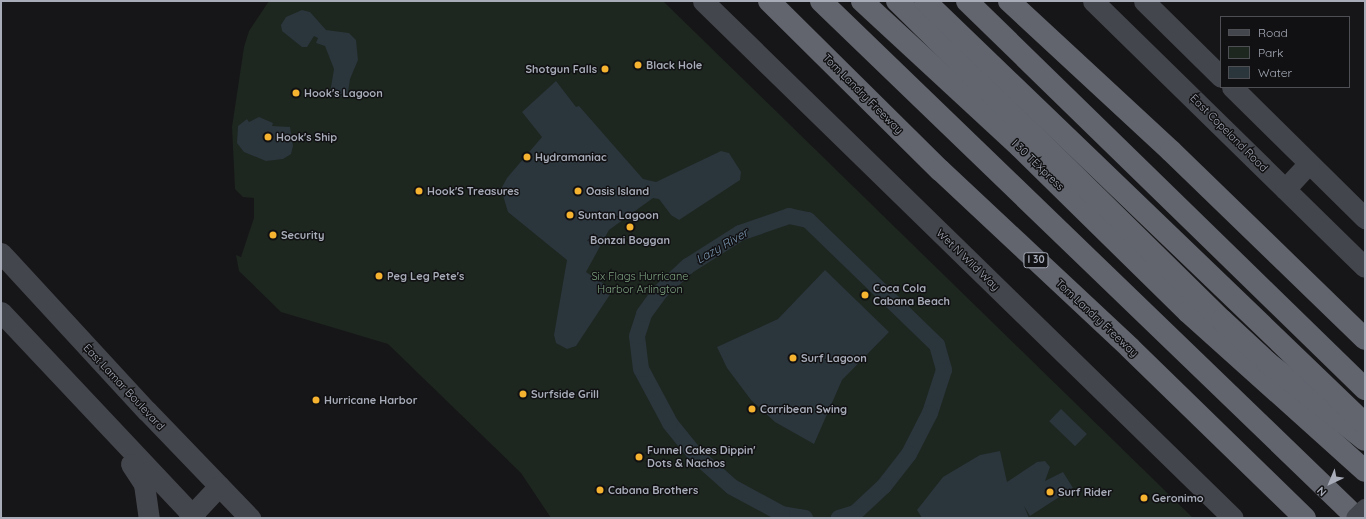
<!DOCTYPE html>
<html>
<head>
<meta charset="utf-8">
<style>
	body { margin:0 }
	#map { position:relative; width:1366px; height:519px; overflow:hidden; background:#161618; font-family:Quicksand,sans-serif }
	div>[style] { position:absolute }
	.green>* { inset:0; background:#1d261f }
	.water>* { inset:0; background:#2b353c; transform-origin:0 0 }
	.canal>* { height:16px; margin:-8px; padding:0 8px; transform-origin:8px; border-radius:8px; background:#2b353c }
	.secondary>* { height:21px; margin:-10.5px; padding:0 10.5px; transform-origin:10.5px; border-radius:10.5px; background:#44464d }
	.highway>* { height:22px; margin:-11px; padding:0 11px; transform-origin:11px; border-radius:11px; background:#62656e }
	.secondary-bridge>* { height:21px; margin:-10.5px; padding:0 10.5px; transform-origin:10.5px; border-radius:10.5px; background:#44464d }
	.dots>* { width:11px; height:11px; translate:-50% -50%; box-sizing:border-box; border:2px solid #111113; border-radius:50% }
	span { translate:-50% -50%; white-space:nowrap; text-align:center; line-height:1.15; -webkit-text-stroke:3px #111113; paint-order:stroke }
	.shield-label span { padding:1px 3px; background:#111113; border:1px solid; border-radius:3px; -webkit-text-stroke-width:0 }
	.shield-label { font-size:10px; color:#a7acb8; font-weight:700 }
	.poi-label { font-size:11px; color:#a7acb8; font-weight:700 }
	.left { translate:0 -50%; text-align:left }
	.right { translate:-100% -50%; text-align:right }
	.street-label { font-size:11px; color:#a7acb8 }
	.park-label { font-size:11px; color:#7ea380 }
	.water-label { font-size:12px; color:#7d9ab4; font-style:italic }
	.frame { position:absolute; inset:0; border:2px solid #a7acb8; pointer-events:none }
	.legend { position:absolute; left:1220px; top:16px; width:130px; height:72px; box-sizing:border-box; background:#111113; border:1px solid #4d4f55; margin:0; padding:5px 7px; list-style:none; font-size:12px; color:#a7acb8 }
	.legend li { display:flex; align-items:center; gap:8px; height:20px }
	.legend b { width:20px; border:1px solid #4d4f55 }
	.north { position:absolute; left:1310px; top:463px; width:40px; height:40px; -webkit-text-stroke:3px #111113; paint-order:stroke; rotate:224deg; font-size:11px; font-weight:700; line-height:16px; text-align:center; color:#a7acb8 }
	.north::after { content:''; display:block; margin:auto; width:14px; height:18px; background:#a7acb8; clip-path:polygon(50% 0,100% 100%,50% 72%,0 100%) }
</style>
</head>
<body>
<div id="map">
	<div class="green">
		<div style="clip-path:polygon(269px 1px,663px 1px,1193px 518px,551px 518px,521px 473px,388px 344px,281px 312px,239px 271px,236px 255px,241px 257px,254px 218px,254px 198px,243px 197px,235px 189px,232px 127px,244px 47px,249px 31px)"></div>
	</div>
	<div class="water">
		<div style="clip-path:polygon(302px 10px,310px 12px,326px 30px,349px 33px,356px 40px,358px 60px,350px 79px,347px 99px,330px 93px,334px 69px,325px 46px,316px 43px,318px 38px,314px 36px,307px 47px,302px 47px,282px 31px,281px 25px,286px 17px)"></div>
		<div style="clip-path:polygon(556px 81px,576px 107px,579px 106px,643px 179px,656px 182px,721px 151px,729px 153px,741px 172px,740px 180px,679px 220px,671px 215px,659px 199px,653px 198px,609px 230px,586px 272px,613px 290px,576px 346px,567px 349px,556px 343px,554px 335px,567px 260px,508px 212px,501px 189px,507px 178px,542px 137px,522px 112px)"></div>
		<div style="clip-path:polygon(259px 117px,273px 123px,272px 126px,290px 127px,293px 146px,291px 154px,283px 159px,266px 161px,244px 152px,237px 143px,238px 126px,247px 119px,249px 122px)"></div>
		<div style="clip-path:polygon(825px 270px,889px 332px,842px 380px,814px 444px,775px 422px,751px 400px,727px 368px,717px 347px,778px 319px)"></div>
		<div style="left:1061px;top:409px;width:36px;height:17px;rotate:44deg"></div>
		<div style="clip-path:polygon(1000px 451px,1007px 482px,1037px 462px,1045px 461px,1050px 467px,1045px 481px,1063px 472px,1073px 488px,1030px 516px,1024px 506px,1029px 518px,922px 518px,917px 510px,943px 477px,980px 455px)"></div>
	</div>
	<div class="canal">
		<div style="left:805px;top:518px;width:23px;rotate:-170deg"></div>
		<div style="left:782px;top:514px;width:57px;rotate:-151.6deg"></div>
		<div style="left:732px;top:487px;width:51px;rotate:-138.2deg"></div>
		<div style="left:694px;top:453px;width:38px;rotate:-129deg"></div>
		<div style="left:670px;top:423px;width:61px;rotate:-118.2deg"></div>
		<div style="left:641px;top:369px;width:33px;rotate:-97deg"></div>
		<div style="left:637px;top:336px;width:23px;rotate:-72deg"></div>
		<div style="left:644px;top:314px;width:26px;rotate:-54deg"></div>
		<div style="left:659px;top:293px;width:40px;rotate:-43deg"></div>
		<div style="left:688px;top:266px;width:62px;rotate:-32.4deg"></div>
		<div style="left:740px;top:233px;width:52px;rotate:-19.1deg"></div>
		<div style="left:789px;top:216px;width:19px;rotate:12deg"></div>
		<div style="left:808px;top:220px;width:180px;rotate:44.1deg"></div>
		<div style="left:937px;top:345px;width:26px;rotate:74deg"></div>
		<div style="left:944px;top:370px;width:45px;rotate:108deg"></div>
		<div style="left:930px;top:413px;width:46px;rotate:117.1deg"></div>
		<div style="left:909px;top:454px;width:41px;rotate:128deg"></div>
		<div style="left:884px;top:486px;width:40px;rotate:137deg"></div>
		<div style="left:855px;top:513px;width:17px;rotate:163deg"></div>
	</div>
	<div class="secondary">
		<div style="left:703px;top:1px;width:740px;rotate:44.29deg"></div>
		<div style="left:1093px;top:1px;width:380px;rotate:44.4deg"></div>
		<div style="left:1144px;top:1px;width:108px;rotate:44.6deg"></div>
		<div style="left:1232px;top:87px;width:187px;rotate:44.6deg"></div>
		<div style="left:1285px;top:189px;width:35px;rotate:-47deg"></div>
		<div style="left:1px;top:253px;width:215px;rotate:47.3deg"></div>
		<div style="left:147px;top:411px;width:149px;rotate:46.1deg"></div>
		<div style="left:1px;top:312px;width:283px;rotate:46.7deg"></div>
		<div style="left:131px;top:464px;width:24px;rotate:57deg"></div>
		<div style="left:144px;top:484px;width:34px;rotate:82deg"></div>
		<div style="left:189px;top:518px;width:44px;rotate:-46.8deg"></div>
	</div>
	<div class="highway">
		<div style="left:769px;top:1px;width:240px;rotate:44.7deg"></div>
		<div style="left:940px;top:170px;width:260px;rotate:43.1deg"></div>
		<div style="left:1130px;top:348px;width:244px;rotate:44.2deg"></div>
		<div style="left:821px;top:1px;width:745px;rotate:43.97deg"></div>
		<div style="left:862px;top:1px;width:215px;rotate:42.7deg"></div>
		<div style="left:1020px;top:147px;width:235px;rotate:44.5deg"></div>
		<div style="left:1188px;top:312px;width:238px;rotate:41.9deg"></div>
		<div style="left:897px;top:1px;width:455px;rotate:44.5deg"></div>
		<div style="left:1222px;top:320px;width:62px;rotate:43deg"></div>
		<div style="left:1267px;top:362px;width:125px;rotate:38.5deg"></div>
		<div style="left:925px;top:1px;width:610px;rotate:43.87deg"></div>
		<div style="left:967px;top:1px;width:556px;rotate:44.27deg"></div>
		<div style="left:1009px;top:1px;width:221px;rotate:42.8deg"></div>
		<div style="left:1171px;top:151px;width:270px;rotate:44.1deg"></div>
	</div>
	<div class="secondary-bridge">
		<div style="left:1356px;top:518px;width:13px;rotate:-45deg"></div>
	</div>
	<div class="dots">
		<div style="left:638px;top:65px;background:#f6b32f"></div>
		<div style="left:605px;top:69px;background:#f6b32f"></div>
		<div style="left:296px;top:93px;background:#f6b32f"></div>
		<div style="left:268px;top:137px;background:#f6b32f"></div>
		<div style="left:527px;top:157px;background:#f6b32f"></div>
		<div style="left:419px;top:191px;background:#f6b32f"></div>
		<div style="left:578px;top:191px;background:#f6b32f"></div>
		<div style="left:570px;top:215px;background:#f6b32f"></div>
		<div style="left:630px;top:227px;background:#f6b32f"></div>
		<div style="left:273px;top:235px;background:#f6b32f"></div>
		<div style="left:379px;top:276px;background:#f6b32f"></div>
		<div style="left:865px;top:295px;background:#f6b32f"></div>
		<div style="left:793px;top:358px;background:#f6b32f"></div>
		<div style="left:523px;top:394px;background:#f6b32f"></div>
		<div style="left:316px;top:400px;background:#f6b32f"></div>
		<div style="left:752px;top:409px;background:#f6b32f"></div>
		<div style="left:639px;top:457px;background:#f6b32f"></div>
		<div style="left:600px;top:490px;background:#f6b32f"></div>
		<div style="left:1050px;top:492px;background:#f6b32f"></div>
		<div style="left:1144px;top:498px;background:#f6b32f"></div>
	</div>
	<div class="shield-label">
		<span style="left:1036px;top:260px">I 30</span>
	</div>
	<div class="poi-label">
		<span class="left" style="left:646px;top:65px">Black Hole</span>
		<span class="right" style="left:597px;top:69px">Shotgun Falls</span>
		<span class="left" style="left:304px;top:93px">Hook's Lagoon</span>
		<span class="left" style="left:276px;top:137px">Hook's Ship</span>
		<span class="left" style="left:535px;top:157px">Hydramaniac</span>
		<span class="left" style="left:427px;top:191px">Hook'S Treasures</span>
		<span class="left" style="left:586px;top:191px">Oasis Island</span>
		<span class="left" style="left:578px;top:215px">Suntan Lagoon</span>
		<span class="left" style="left:281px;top:235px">Security</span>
		<span style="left:630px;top:240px">Bonzai Boggan</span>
		<span class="left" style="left:387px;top:276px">Peg Leg Pete's</span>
		<span class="left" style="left:873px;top:295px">Coca Cola<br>Cabana Beach</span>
		<span class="left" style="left:801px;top:358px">Surf Lagoon</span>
		<span class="left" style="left:531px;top:394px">Surfside Grill</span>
		<span class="left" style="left:324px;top:400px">Hurricane Harbor</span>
		<span class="left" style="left:760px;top:409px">Carribean Swing</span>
		<span class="left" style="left:647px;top:457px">Funnel Cakes Dippin'<br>Dots &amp; Nachos</span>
		<span class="left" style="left:608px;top:490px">Cabana Brothers</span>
		<span class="left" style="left:1058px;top:492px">Surf Rider</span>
		<span class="left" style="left:1152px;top:498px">Geronimo</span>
	</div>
	<div class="street-label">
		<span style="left:863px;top:94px;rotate:45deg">Tom Landry Freeway</span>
		<span style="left:1229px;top:133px;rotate:45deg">East Copeland Road</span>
		<span style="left:1038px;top:165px;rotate:44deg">I 30 TEXpress</span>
		<span style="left:968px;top:260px;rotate:44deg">Wet N Wild Way</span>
		<span style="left:1097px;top:318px;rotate:43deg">Tom Landry Freeway</span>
		<span style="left:124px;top:387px;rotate:47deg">East Lamar Boulevard</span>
	</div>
	<div class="park-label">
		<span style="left:640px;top:283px">Six Flags Hurricane<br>Harbor Arlington</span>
	</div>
	<div class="water-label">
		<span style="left:722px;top:246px;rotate:-30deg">Lazy River</span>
	</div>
	<div class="frame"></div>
	<ul class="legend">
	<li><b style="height:5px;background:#44464d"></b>Road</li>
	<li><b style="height:11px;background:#1d261f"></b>Park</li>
	<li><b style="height:11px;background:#2b353c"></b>Water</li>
	</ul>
	<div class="north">N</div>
</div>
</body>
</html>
